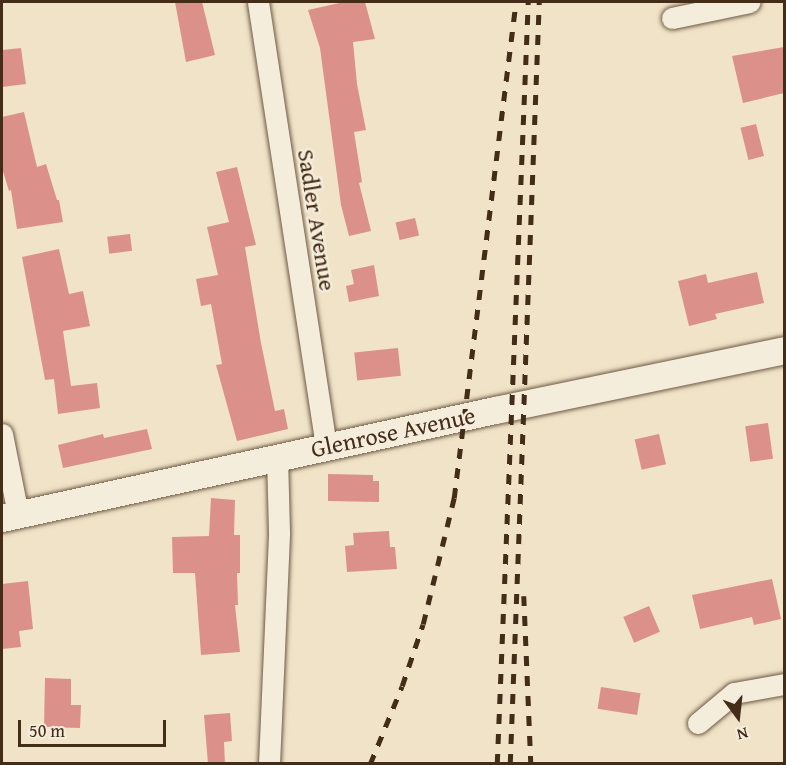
<!DOCTYPE html>
<html>
<head>
<meta charset="utf-8">
<style>
	body { margin:0 }
	#map { position:relative; width:786px; height:765px; overflow:hidden; background:#f0e3c8; font-family:"Gentium Book Plus",serif }
	div>[style] { position:absolute }
	.building>* { inset:0; background:#db918a; transform-origin:0 0 }
	.roads { filter:drop-shadow(0 0 2px #6e5a44) drop-shadow(0 0 2px #6e5a44) }
	.minor>* { height:21px; margin:-10.5px; padding:0 10.5px; transform-origin:10.5px; border-radius:10.5px; background:#f5eddb }
	.tertiary>* { height:27px; margin:-13.5px; padding:0 13.5px; transform-origin:13.5px; border-radius:13.5px; background:#f5eddb }
	.rail>* { height:4.5px; margin-top:-2.25px; transform-origin:0; background:repeating-linear-gradient(90deg,#432c18 0 10px,transparent 0 20px) }
	span { translate:-50% -50%; white-space:nowrap; text-align:center; line-height:1.15; -webkit-text-stroke:4.5px #f5eddb; paint-order:stroke }
	.street-label { font-size:24px; color:#432c18 }
	.frame { position:absolute; inset:0; border:3px solid #432c18; pointer-events:none }
	.north { position:absolute; left:708px; top:687px; width:60px; height:60px; -webkit-text-stroke:4px #f5eddb; paint-order:stroke; rotate:165deg; font-size:16px; font-weight:700; line-height:24px; text-align:center; color:#432c18 }
	.north::after { content:''; display:block; margin:auto; width:21px; height:27px; background:#432c18; clip-path:polygon(50% 0,100% 100%,50% 72%,0 100%) }
	.scale { position:absolute; left:18px; top:720px; width:148px; height:27px; box-sizing:border-box; border:3px solid #432c18; border-top:0; padding-left:8px; font-size:18px; line-height:21px; white-space:nowrap; color:#432c18; -webkit-text-stroke:4px #f5eddb; paint-order:stroke }
</style>
</head>
<body>
<div id="map">
	<div class="building">
		<div style="clip-path:polygon(175px 2px,202px 2px,215px 55px,186px 62px)"></div>
		<div style="clip-path:polygon(344px 2px,365px 2px,375px 39px,353px 42px,357px 84px,366px 130px,354px 132px,362px 182px,359px 183px,371px 231px,349px 236px,341px 205px,320px 48px,308px 10px)"></div>
		<div style="clip-path:polygon(784px 47px,784px 93px,743px 103px,732px 56px)"></div>
		<div style="clip-path:polygon(21px 48px,26px 84px,2px 87px,2px 50px)"></div>
		<div style="clip-path:polygon(24px 112px,37px 167px,46px 164px,57px 200px,59px 200px,63px 222px,17px 229px,11px 190px,9px 191px,2px 168px,2px 117px)"></div>
		<div style="left:756px;top:124px;width:33px;height:16px;rotate:76deg"></div>
		<div style="clip-path:polygon(237px 167px,256px 245px,245px 247px,261px 343px,275px 411px,284px 409px,288px 429px,237px 441px,216px 365px,222px 364px,211px 304px,201px 306px,196px 279px,218px 275px,207px 227px,229px 222px,216px 172px)"></div>
		<div style="left:415px;top:218px;width:18px;height:20px;rotate:77deg"></div>
		<div style="left:130px;top:234px;width:17px;height:23px;rotate:83deg"></div>
		<div style="clip-path:polygon(59px 249px,69px 294px,83px 291px,90px 326px,63px 331px,71px 386px,97px 383px,100px 408px,58px 414px,54px 379px,45px 380px,22px 257px)"></div>
		<div style="clip-path:polygon(374px 265px,379px 296px,349px 302px,346px 286px,354px 284px,351px 270px)"></div>
		<div style="clip-path:polygon(757px 272px,764px 303px,715px 314px,717px 319px,689px 326px,678px 281px,706px 274px,708px 283px)"></div>
		<div style="left:398px;top:348px;width:28px;height:44px;rotate:84deg"></div>
		<div style="left:768px;top:423px;width:36px;height:23px;rotate:82deg"></div>
		<div style="clip-path:polygon(147px 429px,152px 449px,63px 468px,58px 445px,103px 434px,104px 438px)"></div>
		<div style="left:659px;top:434px;width:31px;height:25px;rotate:77deg"></div>
		<div style="clip-path:polygon(328px 474px,373px 475px,373px 481px,379px 481px,379px 502px,328px 501px)"></div>
		<div style="clip-path:polygon(211px 498px,235px 500px,234px 535px,240px 535px,240px 573px,237px 573px,238px 605px,235px 605px,240px 652px,201px 655px,195px 573px,173px 573px,172px 537px,209px 536px)"></div>
		<div style="clip-path:polygon(389px 531px,390px 547px,395px 547px,397px 569px,347px 572px,345px 546px,354px 545px,353px 533px)"></div>
		<div style="clip-path:polygon(772px 579px,781px 619px,754px 625px,752px 617px,700px 629px,692px 595px)"></div>
		<div style="clip-path:polygon(28px 581px,33px 629px,19px 631px,21px 647px,2px 649px,2px 584px)"></div>
		<div style="left:649px;top:606px;width:28px;height:28px;rotate:67deg"></div>
		<div style="clip-path:polygon(45px 678px,71px 679px,71px 705px,81px 705px,80px 728px,44px 727px)"></div>
		<div style="left:601px;top:687px;width:40px;height:22px;rotate:9deg"></div>
		<div style="clip-path:polygon(230px 713px,232px 741px,224px 742px,225px 764px,208px 764px,204px 715px)"></div>
	</div>
	<div class="roads">
		<div class="minor">
			<div style="left:258px;top:2px;width:449px;rotate:81.3deg"></div>
			<div style="left:672px;top:18px;width:79px;rotate:-11.7deg"></div>
			<div style="left:2px;top:434px;width:82px;rotate:78.7deg"></div>
			<div style="left:698px;top:723px;width:47px;rotate:-39.8deg"></div>
			<div style="left:734px;top:693px;width:51px;rotate:-10.2deg"></div>
			<div style="left:269px;top:764px;width:232px;rotate:-87.5deg"></div>
			<div style="left:279px;top:532px;width:75px;rotate:-91.5deg"></div>
		</div>
		<div class="tertiary">
			<div style="left:2px;top:518px;width:505px;rotate:-12.36deg"></div>
			<div style="left:495px;top:410px;width:295px;rotate:-11.7deg"></div>
		</div>
	</div>
	<div class="rail">
		<div style="left:524px;top:596px;width:168px;rotate:87.6deg"></div>
		<div style="left:370px;top:764px;width:84px;rotate:-67.7deg"></div>
		<div style="left:402px;top:686px;width:65px;rotate:-71.3deg"></div>
		<div style="left:423px;top:624px;width:130px;rotate:-76.2deg"></div>
		<div style="left:454px;top:498px;width:500px;rotate:-82.9deg"></div>
		<div style="left:497px;top:764px;width:763px;rotate:-87.67deg"></div>
		<div style="left:510px;top:764px;width:763px;rotate:-87.82deg"></div>
	</div>
	<div class="street-label">
		<span style="left:317px;top:220px;rotate:81deg">Sadler Avenue</span>
		<span style="left:393px;top:432px;rotate:-12deg">Glenrose Avenue</span>
	</div>
	<div class="frame"></div>
	<div class="north">N</div>
	<div class="scale">50 m</div>
</div>
</body>
</html>
